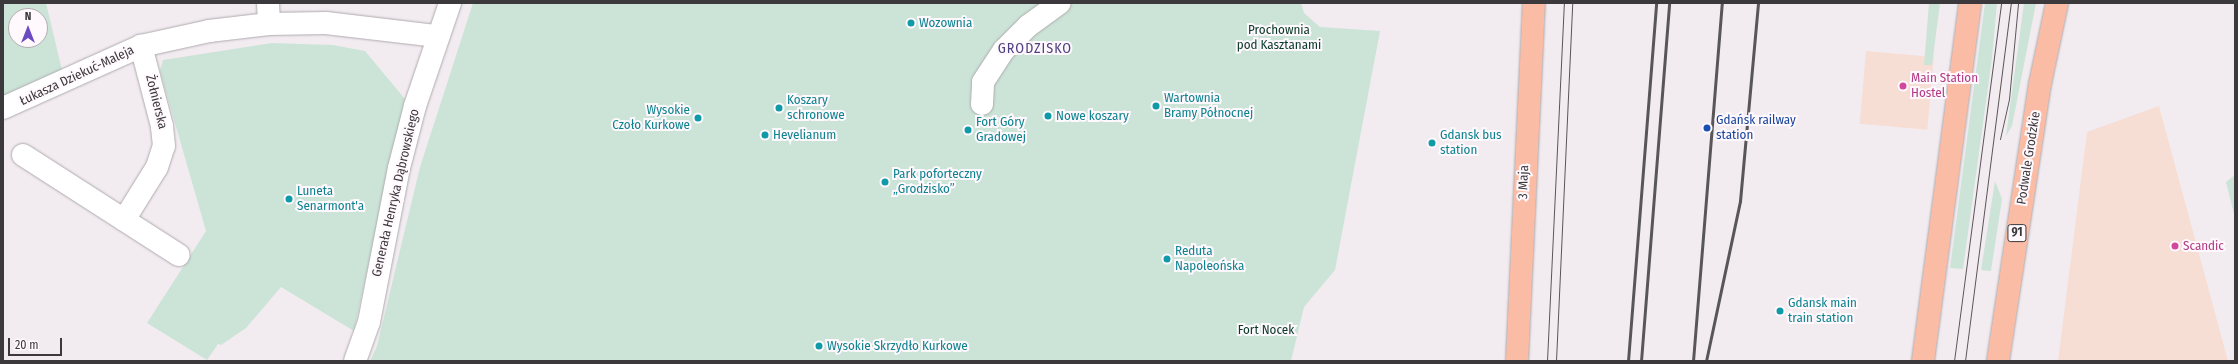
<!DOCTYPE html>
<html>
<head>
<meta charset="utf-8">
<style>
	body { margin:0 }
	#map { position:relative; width:2238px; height:364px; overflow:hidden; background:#f2ecf1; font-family:"Fira Sans Condensed",sans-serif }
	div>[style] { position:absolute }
	.commercial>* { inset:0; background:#f6ded4; transform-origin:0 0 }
	.green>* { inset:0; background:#cbe4d7 }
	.roads { filter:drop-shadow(0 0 1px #afaaae) drop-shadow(0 0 1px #afaaae) }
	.minor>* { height:22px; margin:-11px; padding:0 11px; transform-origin:11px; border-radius:11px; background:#fff }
	.major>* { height:22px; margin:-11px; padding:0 11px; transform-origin:11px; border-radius:11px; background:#fabca4 }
	.tram>* { height:1px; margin:-0.5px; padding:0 0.5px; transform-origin:0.5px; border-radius:0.5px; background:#595658 }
	.rail>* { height:3px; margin:-1.5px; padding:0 1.5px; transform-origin:1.5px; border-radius:1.5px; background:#595658 }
	.dots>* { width:11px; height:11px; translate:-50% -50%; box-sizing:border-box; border:2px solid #fff9fe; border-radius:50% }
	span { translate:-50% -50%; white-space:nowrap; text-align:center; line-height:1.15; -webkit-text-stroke:4px #fff9fe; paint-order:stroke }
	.shield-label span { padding:1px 3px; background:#fff9fe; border:1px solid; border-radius:3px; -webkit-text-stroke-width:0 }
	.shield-label { font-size:12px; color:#3b393b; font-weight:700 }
	.culture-label { font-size:13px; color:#0d838f }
	.left { translate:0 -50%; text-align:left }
	.right { translate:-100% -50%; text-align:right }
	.park-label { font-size:13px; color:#093927 }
	.street-label { font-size:13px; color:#3b393b }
	.hotel-label { font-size:13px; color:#b23c85 }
	.transit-label { font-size:13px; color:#164399 }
	.neighbourhood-label { font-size:14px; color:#4e417f; letter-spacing:1px }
	.frame { position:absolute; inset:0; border:4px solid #3b393b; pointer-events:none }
	.north { position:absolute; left:8px; top:8px; width:40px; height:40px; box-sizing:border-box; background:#fff9fe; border:1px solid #b1acb0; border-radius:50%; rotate:0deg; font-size:11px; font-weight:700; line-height:16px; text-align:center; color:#3b393b }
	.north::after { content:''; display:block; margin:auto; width:14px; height:18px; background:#6a49c2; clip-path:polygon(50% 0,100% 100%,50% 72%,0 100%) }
	.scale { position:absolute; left:8px; top:338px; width:54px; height:18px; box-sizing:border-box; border:2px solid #3b393b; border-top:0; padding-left:5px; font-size:12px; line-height:14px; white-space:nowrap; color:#3b393b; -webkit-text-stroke:3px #fff9fe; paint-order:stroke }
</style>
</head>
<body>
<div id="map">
	<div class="commercial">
		<div style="left:1866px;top:51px;width:68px;height:73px;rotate:5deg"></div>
		<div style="clip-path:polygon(2159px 106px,2228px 361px,2058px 361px,2087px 132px)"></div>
	</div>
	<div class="green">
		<div style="clip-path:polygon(evenodd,3px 3px,46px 3px,62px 70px,3px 96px,3px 3px,16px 16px,40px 16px,40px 40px,16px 40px,16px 16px)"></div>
		<div style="clip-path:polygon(473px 3px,1301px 3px,1304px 13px,1320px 27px,1380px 31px,1335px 270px,1304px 307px,1291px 361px,370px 361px,377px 346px,420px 167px)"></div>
		<div style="clip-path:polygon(1929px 3px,1940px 3px,1932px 65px,1924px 65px)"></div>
		<div style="clip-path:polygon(1985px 3px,1997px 3px,1992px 58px,1963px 269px,1950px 268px)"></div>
		<div style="clip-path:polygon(2024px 3px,2036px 3px,2012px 126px,2006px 136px)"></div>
		<div style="clip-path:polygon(272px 43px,333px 45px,365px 51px,405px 99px,354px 331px,281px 287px,246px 328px,221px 345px,218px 344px,207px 360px,147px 323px,206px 231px,160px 71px,163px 60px)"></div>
		<div style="clip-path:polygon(2235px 175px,2235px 218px,2226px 182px)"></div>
		<div style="clip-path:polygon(1995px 181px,2002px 199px,1991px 271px,1981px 270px)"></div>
	</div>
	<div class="roads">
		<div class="minor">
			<div style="left:268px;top:3px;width:21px;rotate:87deg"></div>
			<div style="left:982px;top:104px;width:22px;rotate:-87deg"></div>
			<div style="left:983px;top:82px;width:38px;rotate:-57deg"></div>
			<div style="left:1004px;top:50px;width:34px;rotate:-45deg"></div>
			<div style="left:1028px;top:26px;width:39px;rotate:-36deg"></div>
			<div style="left:3px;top:108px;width:151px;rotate:-24.2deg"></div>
			<div style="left:141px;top:46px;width:70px;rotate:-12.4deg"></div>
			<div style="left:209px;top:31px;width:60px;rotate:-6.7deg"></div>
			<div style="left:269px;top:24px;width:57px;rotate:-1deg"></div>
			<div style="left:326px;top:23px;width:112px;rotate:6.7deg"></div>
			<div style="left:23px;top:155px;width:185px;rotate:32.7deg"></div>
			<div style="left:124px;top:220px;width:62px;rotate:-58.1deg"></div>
			<div style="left:157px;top:167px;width:22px;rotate:-72deg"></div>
			<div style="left:164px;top:146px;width:20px;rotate:-96deg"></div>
			<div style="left:162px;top:126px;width:83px;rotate:-104.7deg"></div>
			<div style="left:355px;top:361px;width:41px;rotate:-70.3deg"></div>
			<div style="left:369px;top:322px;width:157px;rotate:-79deg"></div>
			<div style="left:399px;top:168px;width:64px;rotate:-75.5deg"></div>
			<div style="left:415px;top:106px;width:109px;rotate:-71.2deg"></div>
		</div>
		<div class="major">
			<div style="left:1517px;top:361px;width:358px;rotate:-87.3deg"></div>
			<div style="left:1923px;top:361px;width:361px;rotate:-82.5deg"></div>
			<div style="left:1998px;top:361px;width:280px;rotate:-81.4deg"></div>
			<div style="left:2040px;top:84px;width:83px;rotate:-78.1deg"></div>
		</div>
	</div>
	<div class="tram">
		<div style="left:2000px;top:139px;width:41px;rotate:-77.3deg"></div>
		<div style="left:2009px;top:99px;width:96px;rotate:-84.6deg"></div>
		<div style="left:1547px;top:361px;width:358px;rotate:-87.3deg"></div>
		<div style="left:1556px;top:361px;width:358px;rotate:-87.4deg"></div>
		<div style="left:1954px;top:361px;width:361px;rotate:-82.5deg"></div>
		<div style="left:1965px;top:361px;width:361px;rotate:-82.7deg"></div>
	</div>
	<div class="rail">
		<div style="left:1628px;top:361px;width:359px;rotate:-85.5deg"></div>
		<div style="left:1641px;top:361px;width:359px;rotate:-85.5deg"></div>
		<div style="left:1693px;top:361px;width:359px;rotate:-85.4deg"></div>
		<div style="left:1706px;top:361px;width:164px;rotate:-78deg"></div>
		<div style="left:1740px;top:201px;width:199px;rotate:-84.8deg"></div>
	</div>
	<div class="dots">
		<div style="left:911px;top:23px;background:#0f9aa8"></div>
		<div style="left:1903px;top:86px;background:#d1479c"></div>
		<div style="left:1156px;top:106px;background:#0f9aa8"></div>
		<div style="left:779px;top:108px;background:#0f9aa8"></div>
		<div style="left:1048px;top:116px;background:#0f9aa8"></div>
		<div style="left:698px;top:118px;background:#0f9aa8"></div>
		<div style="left:1707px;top:128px;background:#1a4fb4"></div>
		<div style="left:968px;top:130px;background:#0f9aa8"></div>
		<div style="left:765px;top:135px;background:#0f9aa8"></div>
		<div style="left:1432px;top:143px;background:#0f9aa8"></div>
		<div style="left:885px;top:182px;background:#0f9aa8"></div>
		<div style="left:289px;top:199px;background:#0f9aa8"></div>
		<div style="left:2175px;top:246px;background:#d1479c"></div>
		<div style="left:1167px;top:259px;background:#0f9aa8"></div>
		<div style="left:1780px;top:311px;background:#0f9aa8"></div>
		<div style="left:819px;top:346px;background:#0f9aa8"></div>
	</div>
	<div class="shield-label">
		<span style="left:2017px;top:233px">91</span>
	</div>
	<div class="culture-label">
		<span class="left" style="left:919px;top:23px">Wozownia</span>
		<span class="left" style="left:1164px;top:106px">Wartownia<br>Bramy Północnej</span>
		<span class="left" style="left:787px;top:108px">Koszary<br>schronowe</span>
		<span class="right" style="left:690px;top:118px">Wysokie<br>Czoło Kurkowe</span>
		<span class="left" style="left:1056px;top:116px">Nowe koszary</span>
		<span class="left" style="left:976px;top:130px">Fort Góry<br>Gradowej</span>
		<span class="left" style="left:773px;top:135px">Hevelianum</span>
		<span class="left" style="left:1440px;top:143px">Gdansk bus<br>station</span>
		<span class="left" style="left:893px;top:182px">Park poforteczny<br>„Grodzisko”</span>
		<span class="left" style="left:297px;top:199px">Luneta<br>Senarmont'a</span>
		<span class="left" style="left:1175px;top:259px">Reduta<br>Napoleońska</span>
		<span class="left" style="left:1788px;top:311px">Gdansk main<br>train station</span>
		<span class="left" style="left:827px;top:346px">Wysokie Skrzydło Kurkowe</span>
	</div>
	<div class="park-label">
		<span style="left:1279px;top:38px">Prochownia<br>pod Kasztanami</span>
		<span style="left:1266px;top:330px">Fort Nocek</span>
	</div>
	<div class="street-label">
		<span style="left:77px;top:76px;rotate:-25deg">Łukasza Dziekuć-Maleja</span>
		<span style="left:156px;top:102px;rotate:76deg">Żołnierska</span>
		<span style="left:2029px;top:158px;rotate:-81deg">Podwale Grodzkie</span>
		<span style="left:1524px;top:182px;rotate:-88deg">3 Maja</span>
		<span style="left:396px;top:193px;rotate:-77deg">Generała Henryka Dąbrowskiego</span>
	</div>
	<div class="hotel-label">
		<span class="left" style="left:1911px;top:86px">Main Station<br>Hostel</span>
		<span class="left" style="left:2183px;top:246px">Scandic</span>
	</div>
	<div class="transit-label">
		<span class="left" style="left:1716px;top:128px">Gdańsk railway<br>station</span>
	</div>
	<div class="neighbourhood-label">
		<span style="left:1035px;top:49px">GRODZISKO</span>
	</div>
	<div class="frame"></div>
	<div class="north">N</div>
	<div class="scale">20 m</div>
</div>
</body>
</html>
